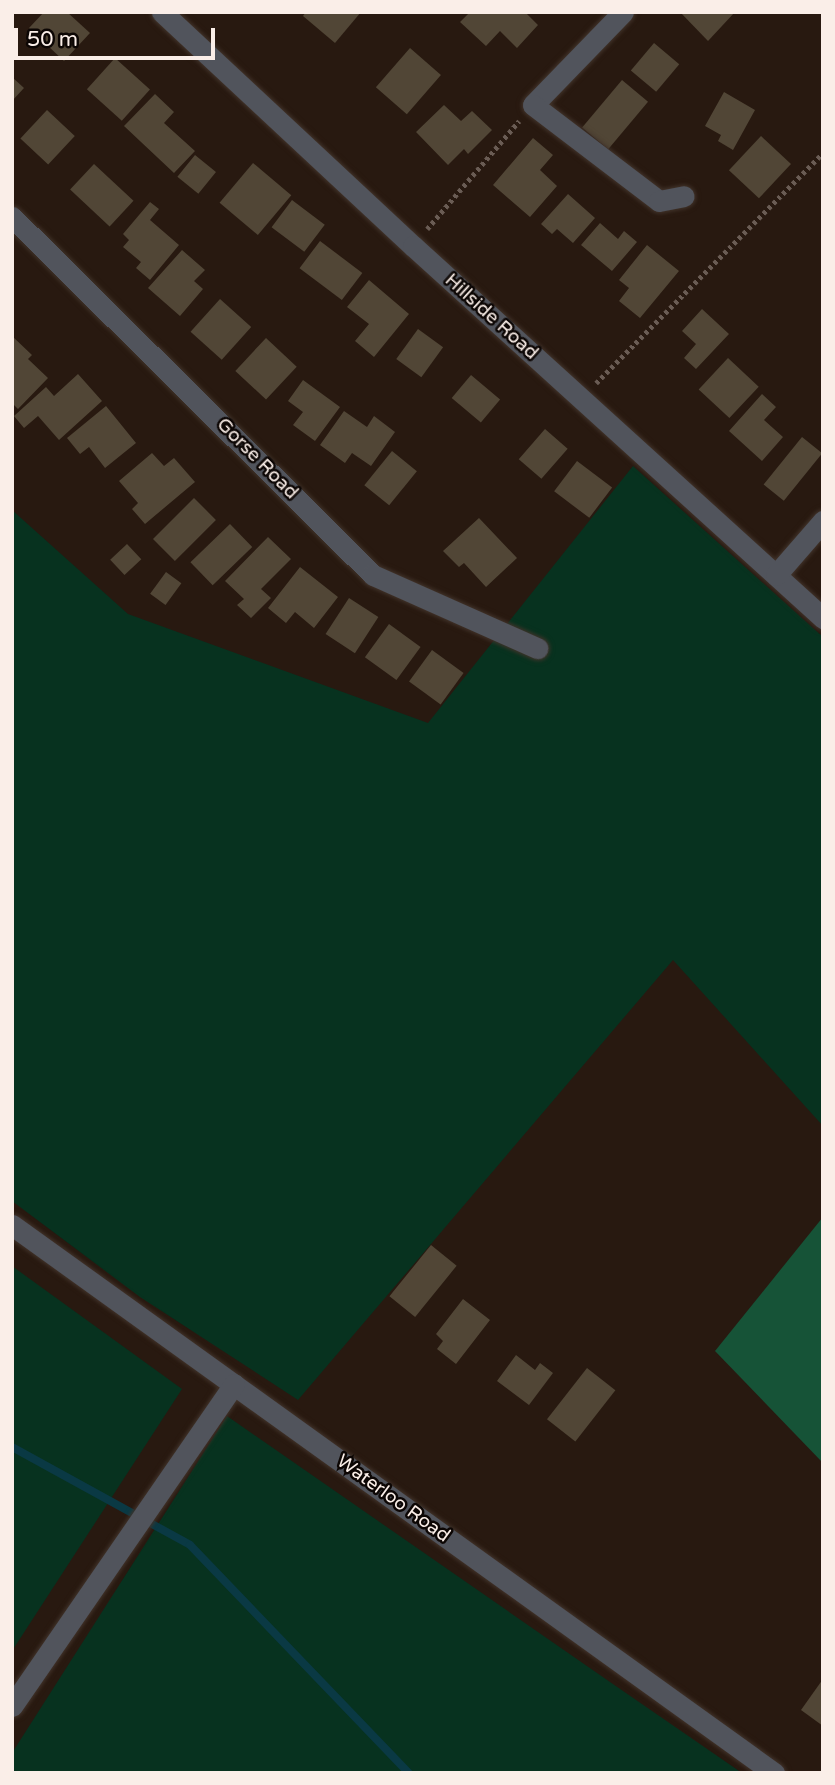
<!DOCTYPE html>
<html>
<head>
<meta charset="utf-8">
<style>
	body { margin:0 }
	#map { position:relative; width:835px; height:1785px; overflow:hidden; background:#281910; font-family:"Varela Round",sans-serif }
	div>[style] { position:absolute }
	.green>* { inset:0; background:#07321f }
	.forest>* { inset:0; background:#165337 }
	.stream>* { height:8px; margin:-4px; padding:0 4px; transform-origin:4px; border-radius:4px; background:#0a3944 }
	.building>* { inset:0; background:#514636; transform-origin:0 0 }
	.path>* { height:4.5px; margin-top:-2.25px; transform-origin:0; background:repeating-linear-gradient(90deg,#6a5c54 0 3.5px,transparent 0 7px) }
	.roads { filter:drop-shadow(0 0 2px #41332a) drop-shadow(0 0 2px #41332a) }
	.minor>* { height:21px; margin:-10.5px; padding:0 10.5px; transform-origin:10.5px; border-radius:10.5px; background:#51545c }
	span { translate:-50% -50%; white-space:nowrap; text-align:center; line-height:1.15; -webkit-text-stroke:5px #0c0604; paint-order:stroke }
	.street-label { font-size:19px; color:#faeee8 }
	.frame { position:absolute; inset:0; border:14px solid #faeee8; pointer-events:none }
	.scale { position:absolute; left:14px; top:28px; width:201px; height:32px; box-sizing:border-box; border:4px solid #faeee8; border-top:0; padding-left:9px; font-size:21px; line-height:24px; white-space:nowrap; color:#faeee8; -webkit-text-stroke:5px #0c0604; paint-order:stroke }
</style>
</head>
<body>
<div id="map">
	<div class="green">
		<div style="clip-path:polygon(633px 466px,823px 637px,823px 1126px,673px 960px,298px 1400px,140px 1297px,12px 1201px,12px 510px,128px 614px,428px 723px)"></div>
		<div style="clip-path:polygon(12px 1266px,182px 1389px,12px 1651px)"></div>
		<div style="clip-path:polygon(227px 1416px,610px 1682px,742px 1773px,12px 1773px,12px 1753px)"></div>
	</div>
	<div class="forest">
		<div style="clip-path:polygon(823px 1217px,823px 1463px,715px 1351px)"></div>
	</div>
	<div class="stream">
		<div style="left:12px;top:1447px;width:203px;rotate:28.8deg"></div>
		<div style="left:190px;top:1545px;width:316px;rotate:46.2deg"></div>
	</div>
	<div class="building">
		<div style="clip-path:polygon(44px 12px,67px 12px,90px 33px,64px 61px,29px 28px)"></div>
		<div style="clip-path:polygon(306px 12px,361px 12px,335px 43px,303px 16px)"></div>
		<div style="clip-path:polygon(470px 12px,525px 12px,538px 25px,517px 48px,500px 31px,486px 46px,460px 22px)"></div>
		<div style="clip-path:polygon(680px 12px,735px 12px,708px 41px)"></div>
		<div style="left:654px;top:43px;width:33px;height:36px;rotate:40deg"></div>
		<div style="left:410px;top:48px;width:41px;height:52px;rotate:41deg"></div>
		<div style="left:115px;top:58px;width:47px;height:42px;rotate:42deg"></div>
		<div style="clip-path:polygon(12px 77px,24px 88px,12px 101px)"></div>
		<div style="left:622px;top:80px;width:34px;height:62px;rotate:40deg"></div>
		<div style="clip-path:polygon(724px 92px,755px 110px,733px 150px,718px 141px,721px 135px,705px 126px)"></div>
		<div style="clip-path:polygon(155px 94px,174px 112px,164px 123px,195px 151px,174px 173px,124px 126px)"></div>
		<div style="clip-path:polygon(444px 105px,461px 121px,472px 111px,492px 130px,468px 154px,464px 149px,448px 165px,416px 132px)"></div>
		<div style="left:47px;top:110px;width:38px;height:39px;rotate:43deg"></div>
		<div style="left:761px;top:136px;width:41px;height:47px;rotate:43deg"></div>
		<div style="clip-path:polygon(533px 138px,553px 155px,540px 170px,557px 186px,530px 217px,493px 185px)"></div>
		<div style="left:195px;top:155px;width:27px;height:28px;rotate:39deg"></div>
		<div style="left:253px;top:163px;width:50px;height:52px;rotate:40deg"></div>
		<div style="left:94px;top:164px;width:54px;height:35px;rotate:43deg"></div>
		<div style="clip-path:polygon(568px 194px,595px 218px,573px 243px,557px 229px,552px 234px,541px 224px)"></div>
		<div style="left:292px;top:200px;width:41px;height:34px;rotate:37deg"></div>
		<div style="clip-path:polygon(150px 202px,159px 209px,150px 220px,179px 245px,150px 280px,136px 268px,141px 262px,123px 247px,129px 240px,123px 234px)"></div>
		<div style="clip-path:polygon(600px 223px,618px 239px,624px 231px,637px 242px,612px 271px,581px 245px)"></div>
		<div style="left:320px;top:241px;width:53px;height:34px;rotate:37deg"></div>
		<div style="clip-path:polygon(647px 245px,679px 271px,640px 318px,619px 301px,629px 288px,619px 280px)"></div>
		<div style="clip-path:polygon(182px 250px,205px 270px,194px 281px,203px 289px,180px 316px,148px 288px)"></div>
		<div style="clip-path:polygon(369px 280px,409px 314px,374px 357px,355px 341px,369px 324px,347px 307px)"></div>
		<div style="left:220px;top:299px;width:42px;height:44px;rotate:42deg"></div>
		<div style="clip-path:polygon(702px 309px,729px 334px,696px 369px,684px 358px,696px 344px,682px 331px)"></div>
		<div style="left:418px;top:329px;width:31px;height:37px;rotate:36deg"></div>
		<div style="clip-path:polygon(12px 336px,32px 355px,28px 359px,48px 378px,18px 409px,12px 403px)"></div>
		<div style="left:266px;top:338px;width:42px;height:45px;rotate:43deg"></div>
		<div style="left:728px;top:358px;width:42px;height:43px;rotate:43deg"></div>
		<div style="clip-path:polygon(78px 374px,102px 401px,59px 440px,38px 416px,24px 428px,14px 416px,46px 387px,54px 396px)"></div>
		<div style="left:471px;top:375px;width:38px;height:30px;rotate:40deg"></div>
		<div style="clip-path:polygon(303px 380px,340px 407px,315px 441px,293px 425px,303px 412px,288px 401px)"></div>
		<div style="clip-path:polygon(762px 394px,776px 407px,764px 420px,783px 437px,762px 461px,729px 431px)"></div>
		<div style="clip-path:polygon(106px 406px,136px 443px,105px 468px,89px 447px,80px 454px,67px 438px)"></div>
		<div style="clip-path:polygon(344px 411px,367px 427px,374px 416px,395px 432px,371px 466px,352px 453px,345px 463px,320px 445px)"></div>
		<div style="left:545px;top:429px;width:30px;height:40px;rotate:41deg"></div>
		<div style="left:802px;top:437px;width:26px;height:61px;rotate:39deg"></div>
		<div style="left:392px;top:451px;width:32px;height:44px;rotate:39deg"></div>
		<div style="clip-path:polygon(152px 453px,164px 466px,174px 458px,195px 482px,145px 524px,132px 509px,138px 503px,119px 481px)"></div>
		<div style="left:577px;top:461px;width:44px;height:38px;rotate:37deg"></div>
		<div style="left:194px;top:498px;width:31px;height:58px;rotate:45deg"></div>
		<div style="clip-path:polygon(479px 518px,517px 558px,486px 587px,464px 563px,459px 567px,443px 551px)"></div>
		<div style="left:230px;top:524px;width:32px;height:55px;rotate:46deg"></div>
		<div style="clip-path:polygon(268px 537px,291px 559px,261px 589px,271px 598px,251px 618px,237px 605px,244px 599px,225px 581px)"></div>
		<div style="left:127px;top:544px;width:21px;height:23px;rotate:47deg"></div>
		<div style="clip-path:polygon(300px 567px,338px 597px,314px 628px,295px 612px,286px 623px,268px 608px)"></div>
		<div style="left:166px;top:572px;width:19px;height:27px;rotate:36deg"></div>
		<div style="left:349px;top:598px;width:35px;height:43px;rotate:33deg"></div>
		<div style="left:389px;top:624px;width:39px;height:41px;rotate:36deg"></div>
		<div style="left:432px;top:650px;width:39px;height:39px;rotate:36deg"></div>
		<div style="left:431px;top:1245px;width:33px;height:66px;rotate:39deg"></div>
		<div style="clip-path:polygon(463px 1299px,490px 1320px,456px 1364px,437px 1349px,443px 1341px,436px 1334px)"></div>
		<div style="clip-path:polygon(516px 1355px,535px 1370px,540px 1363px,553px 1373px,529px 1405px,497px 1381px)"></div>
		<div style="left:587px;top:1368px;width:36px;height:65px;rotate:38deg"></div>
		<div style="clip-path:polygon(823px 1679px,823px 1726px,801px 1710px)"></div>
	</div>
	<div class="path">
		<div style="left:427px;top:229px;width:142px;rotate:-49.6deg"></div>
		<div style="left:596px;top:383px;width:323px;rotate:-45.4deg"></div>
	</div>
	<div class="roads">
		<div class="minor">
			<div style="left:162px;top:12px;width:343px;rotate:43deg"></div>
			<div style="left:413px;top:246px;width:554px;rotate:42.22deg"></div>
			<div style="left:623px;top:12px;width:129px;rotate:134.1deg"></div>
			<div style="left:533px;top:105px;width:158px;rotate:37.3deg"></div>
			<div style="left:659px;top:201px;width:25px;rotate:-11deg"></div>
			<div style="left:12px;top:217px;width:508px;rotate:44.76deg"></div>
			<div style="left:373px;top:575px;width:180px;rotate:24deg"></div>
			<div style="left:776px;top:575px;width:72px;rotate:-49deg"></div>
			<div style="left:12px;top:1225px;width:939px;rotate:35.72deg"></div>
			<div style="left:12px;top:1706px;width:391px;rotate:-55.4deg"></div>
		</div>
	</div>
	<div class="street-label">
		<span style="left:491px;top:317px;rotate:42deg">Hillside Road</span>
		<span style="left:257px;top:459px;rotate:45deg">Gorse Road</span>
		<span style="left:393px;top:1499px;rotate:36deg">Waterloo Road</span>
	</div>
	<div class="frame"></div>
	<div class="scale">50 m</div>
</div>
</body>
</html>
